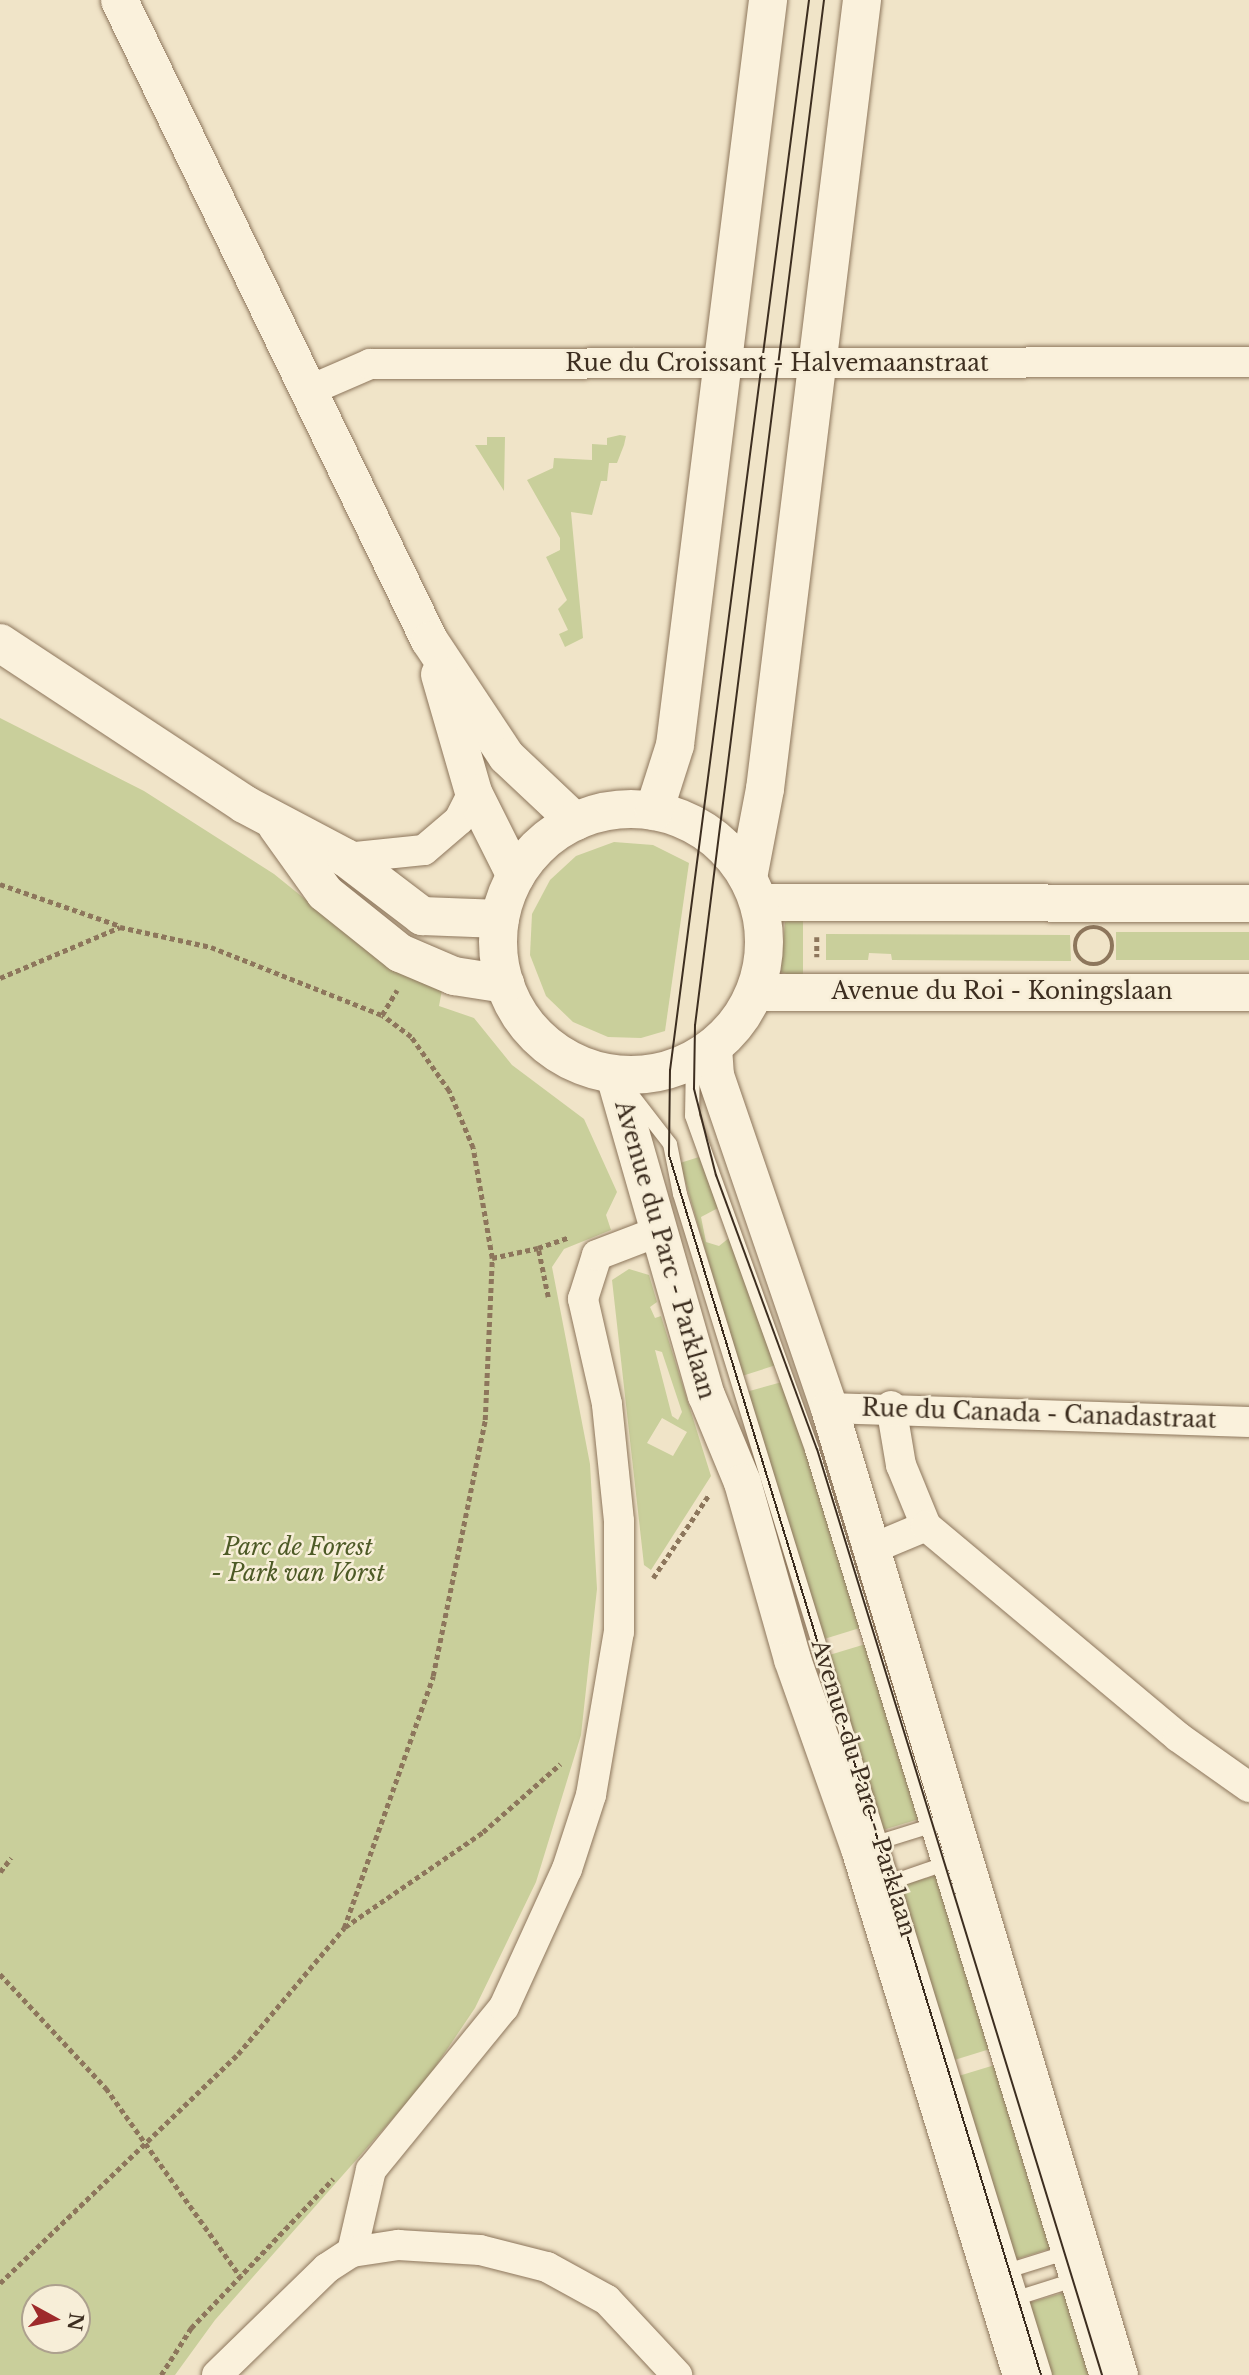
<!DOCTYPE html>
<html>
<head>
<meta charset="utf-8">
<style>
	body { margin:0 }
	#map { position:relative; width:1249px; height:2375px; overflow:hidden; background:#f0e4c8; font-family:"Libre Baskerville",serif }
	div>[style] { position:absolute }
	.green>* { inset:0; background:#c9cf9b; transform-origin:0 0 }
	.path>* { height:4.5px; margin-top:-2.25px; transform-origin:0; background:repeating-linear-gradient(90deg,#8d765c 0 5px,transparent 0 8.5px) }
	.path>.ring { margin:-2.25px; padding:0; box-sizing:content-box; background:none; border:4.5px solid #8d765c; border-radius:50% }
	.roads { filter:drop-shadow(0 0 2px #8d765c) drop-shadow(0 0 2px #8d765c) }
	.service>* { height:14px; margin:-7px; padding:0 7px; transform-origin:7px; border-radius:7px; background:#faf1dc }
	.minor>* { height:30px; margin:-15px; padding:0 15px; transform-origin:15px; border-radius:15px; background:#faf1dc }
	.tertiary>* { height:37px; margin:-18.5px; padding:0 18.5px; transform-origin:18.5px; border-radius:18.5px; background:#faf1dc }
	.secondary>* { height:38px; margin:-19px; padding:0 19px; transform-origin:19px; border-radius:19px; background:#faf1dc }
	.secondary>.ring { margin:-19px; padding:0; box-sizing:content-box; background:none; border:38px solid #faf1dc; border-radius:50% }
	.tram>* { height:2px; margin:-1px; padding:0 1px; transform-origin:1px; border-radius:1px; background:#3d2e20 }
	span { translate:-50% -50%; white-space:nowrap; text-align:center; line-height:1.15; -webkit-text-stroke:5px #f7eed8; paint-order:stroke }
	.street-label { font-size:23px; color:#3d2e20 }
	.park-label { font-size:23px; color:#4d5a26; font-style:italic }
	.north { position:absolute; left:21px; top:2284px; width:70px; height:70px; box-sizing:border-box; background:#f7eed8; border:2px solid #ada18e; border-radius:50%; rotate:98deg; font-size:19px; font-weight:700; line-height:28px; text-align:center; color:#3d2e20 }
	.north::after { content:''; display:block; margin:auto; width:24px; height:32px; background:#9e2a2b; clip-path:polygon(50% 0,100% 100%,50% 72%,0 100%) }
</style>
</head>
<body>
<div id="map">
	<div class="green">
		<div style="clip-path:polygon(620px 435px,626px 436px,624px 445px,617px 463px,609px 463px,607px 481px,601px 481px,592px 515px,571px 512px,583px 638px,565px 647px,559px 634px,568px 630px,558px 609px,567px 600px,546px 557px,560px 550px,560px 538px,527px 480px,553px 468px,554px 458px,592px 460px,592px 444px,607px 445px,607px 438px)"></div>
		<div style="clip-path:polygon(487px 437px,505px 437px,504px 491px,475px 445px,487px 445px)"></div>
		<div style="clip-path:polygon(evenodd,0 718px,144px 791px,274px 874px,378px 958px,442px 990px,439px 1006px,474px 1018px,512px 1065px,584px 1119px,617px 1192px,606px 1215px,611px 1230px,564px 1249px,552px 1267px,590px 1464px,597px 1589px,581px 1735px,536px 1882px,475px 2008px,425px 2082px,215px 2320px,175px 2375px,0 2375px,0 718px,35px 2298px,77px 2298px,77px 2340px,35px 2340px,35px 2298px)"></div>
		<div style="clip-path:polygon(614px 842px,653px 845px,689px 863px,665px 1031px,641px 1038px,608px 1037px,573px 1022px,546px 996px,530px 955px,532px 914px,550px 880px,576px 856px)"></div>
		<div style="clip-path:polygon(803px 915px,803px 980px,781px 972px,785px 922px)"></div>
		<div style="left:1116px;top:932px;width:133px;height:28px"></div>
		<div style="clip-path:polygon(826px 934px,1070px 935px,1071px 961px,892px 960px,891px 954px,869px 953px,868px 960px,826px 960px)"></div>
		<div style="clip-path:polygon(699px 1157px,718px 1208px,701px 1217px,706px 1242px,719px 1246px,729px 1238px,776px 1365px,742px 1376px,680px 1163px)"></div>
		<div style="clip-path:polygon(evenodd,629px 1269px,649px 1275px,657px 1302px,650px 1307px,655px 1318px,661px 1316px,711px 1476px,651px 1570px,644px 1565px,612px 1280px,629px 1269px,655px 1350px,662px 1352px,682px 1412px,678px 1420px,672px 1416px,655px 1350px,629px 1269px,662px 1418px,687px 1432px,673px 1456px,647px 1443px,662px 1418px)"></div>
		<div style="clip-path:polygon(782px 1382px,863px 1627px,821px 1640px,746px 1392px)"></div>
		<div style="left:869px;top:1643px;width:183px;height:44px;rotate:73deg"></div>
		<div style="left:940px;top:1874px;width:182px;height:44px;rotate:73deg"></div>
		<div style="left:998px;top:2064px;width:192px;height:43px;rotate:73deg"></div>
		<div style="clip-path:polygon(1066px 2292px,1092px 2375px,1050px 2375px,1028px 2303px)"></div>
	</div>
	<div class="path">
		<div style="left:0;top:884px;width:127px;rotate:19.3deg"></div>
		<div class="ring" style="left:1075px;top:927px;width:33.5px;height:33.5px"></div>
		<div style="left:817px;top:937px;width:20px;rotate:90deg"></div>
		<div style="left:0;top:978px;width:130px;rotate:-23deg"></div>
		<div style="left:120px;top:927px;width:93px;rotate:12.4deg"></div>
		<div style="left:211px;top:947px;width:184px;rotate:21.7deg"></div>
		<div style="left:382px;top:1015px;width:29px;rotate:-59deg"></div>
		<div style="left:492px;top:1258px;width:47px;rotate:-12.3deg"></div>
		<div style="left:548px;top:1297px;width:50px;rotate:-101.5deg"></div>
		<div style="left:538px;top:1248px;width:31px;rotate:-19deg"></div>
		<div style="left:653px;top:1578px;width:99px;rotate:-56.1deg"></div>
		<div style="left:0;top:1872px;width:18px;rotate:-52deg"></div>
		<div style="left:345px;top:1927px;width:168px;rotate:-34.5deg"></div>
		<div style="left:483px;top:1832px;width:103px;rotate:-41.4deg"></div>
		<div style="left:0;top:1974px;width:156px;rotate:47.1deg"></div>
		<div style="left:106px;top:2088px;width:231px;rotate:54.5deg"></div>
		<div style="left:0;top:2283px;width:330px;rotate:-43.9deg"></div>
		<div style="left:238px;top:2054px;width:165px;rotate:-49.9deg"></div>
		<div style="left:344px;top:1928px;width:267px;rotate:-70.5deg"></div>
		<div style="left:433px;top:1676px;width:261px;rotate:-78.5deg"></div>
		<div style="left:485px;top:1420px;width:162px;rotate:-87.5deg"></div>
		<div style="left:492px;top:1258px;width:112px;rotate:-99.8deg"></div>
		<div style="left:473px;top:1148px;width:62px;rotate:-112.8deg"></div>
		<div style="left:449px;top:1091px;width:66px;rotate:-125.1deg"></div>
		<div style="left:411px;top:1037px;width:36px;rotate:-143deg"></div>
		<div style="left:161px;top:2375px;width:56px;rotate:-57.4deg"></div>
		<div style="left:191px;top:2328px;width:206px;rotate:-46.4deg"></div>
	</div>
	<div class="roads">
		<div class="service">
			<div style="left:693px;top:1060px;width:56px;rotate:91deg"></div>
			<div style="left:692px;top:1116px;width:355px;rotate:70.2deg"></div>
			<div style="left:812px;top:1450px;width:968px;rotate:72.93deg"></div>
			<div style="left:629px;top:1091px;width:67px;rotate:52.3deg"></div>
			<div style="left:670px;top:1144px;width:51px;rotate:78.7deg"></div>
			<div style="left:680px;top:1194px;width:1236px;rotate:72.83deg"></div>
			<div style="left:873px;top:1844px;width:67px;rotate:-17.4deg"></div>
			<div style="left:886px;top:1884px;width:68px;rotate:-19deg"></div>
			<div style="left:1004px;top:2272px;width:67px;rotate:-17.4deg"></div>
			<div style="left:1014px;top:2299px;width:63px;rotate:-17.6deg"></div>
		</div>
		<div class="minor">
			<div style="left:310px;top:390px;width:65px;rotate:-23.4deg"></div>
			<div style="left:370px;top:364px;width:879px;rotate:-0.13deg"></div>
			<div style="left:346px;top:858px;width:78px;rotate:-5.9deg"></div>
			<div style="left:424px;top:850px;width:46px;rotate:-40.6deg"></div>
			<div style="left:459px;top:820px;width:31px;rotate:-63deg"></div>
			<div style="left:891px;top:1406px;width:60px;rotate:80.4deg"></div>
			<div style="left:901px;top:1465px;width:66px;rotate:67.7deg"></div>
			<div style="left:829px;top:1408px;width:420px;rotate:1.9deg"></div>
			<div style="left:869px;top:1550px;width:62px;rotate:-22.8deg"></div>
			<div style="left:926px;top:1526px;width:329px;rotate:39.9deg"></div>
			<div style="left:1178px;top:1737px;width:87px;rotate:35.2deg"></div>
			<div style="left:352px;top:2252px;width:84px;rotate:-77deg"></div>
			<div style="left:371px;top:2170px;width:210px;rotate:-50.8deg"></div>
			<div style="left:504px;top:2007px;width:152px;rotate:-65.5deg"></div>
			<div style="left:567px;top:1869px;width:78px;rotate:-72deg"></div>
			<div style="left:591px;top:1795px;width:165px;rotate:-80.3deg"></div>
			<div style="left:619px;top:1632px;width:111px;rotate:-90deg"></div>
			<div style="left:619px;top:1521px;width:118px;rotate:-95.9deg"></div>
			<div style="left:607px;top:1404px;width:108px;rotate:-102.9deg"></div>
			<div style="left:583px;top:1299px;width:46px;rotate:-72.3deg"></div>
			<div style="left:597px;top:1255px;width:64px;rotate:-21deg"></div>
			<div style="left:217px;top:2375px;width:153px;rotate:-44.2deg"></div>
			<div style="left:327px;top:2268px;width:30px;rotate:-33deg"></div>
			<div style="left:352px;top:2252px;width:47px;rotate:-8.7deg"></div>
			<div style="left:398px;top:2245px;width:82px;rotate:3.5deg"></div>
			<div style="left:480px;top:2250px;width:69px;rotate:14.2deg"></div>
			<div style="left:547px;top:2267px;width:68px;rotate:28.8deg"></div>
			<div style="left:607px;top:2300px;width:103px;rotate:47deg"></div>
		</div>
		<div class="tertiary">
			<div style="left:119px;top:0;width:711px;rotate:64.16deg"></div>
			<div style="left:429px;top:640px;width:139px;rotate:56.4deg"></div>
			<div style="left:506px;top:756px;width:95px;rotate:43.3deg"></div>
			<div style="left:439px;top:674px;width:123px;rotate:73.9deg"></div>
			<div style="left:473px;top:792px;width:94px;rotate:63.4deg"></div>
			<div style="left:758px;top:902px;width:491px;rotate:0.1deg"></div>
			<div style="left:754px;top:992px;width:495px"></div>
			<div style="left:713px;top:1047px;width:28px;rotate:86deg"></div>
			<div style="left:715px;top:1075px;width:352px;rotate:71.1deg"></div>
			<div style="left:829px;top:1408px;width:1010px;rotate:73.31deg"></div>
			<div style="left:614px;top:1075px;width:333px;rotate:74deg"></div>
			<div style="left:706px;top:1395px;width:94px;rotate:67.5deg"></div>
			<div style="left:742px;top:1482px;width:184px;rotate:74.2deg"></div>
			<div style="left:792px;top:1659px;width:201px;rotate:70.5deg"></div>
			<div style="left:859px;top:1848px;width:551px;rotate:72.91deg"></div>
		</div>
		<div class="secondary">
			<div style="left:0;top:643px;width:292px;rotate:33.4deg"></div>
			<div style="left:244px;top:804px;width:115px;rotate:27.9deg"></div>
			<div style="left:346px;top:858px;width:96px;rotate:37.3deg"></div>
			<div style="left:422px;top:916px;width:78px;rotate:2.2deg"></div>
			<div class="ring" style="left:498px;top:809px;width:228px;height:228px"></div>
			<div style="left:654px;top:811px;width:69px;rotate:-72.3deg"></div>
			<div style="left:675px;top:745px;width:751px;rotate:-82.88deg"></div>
			<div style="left:277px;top:826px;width:82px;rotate:54.4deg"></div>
			<div style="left:325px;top:893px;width:96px;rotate:38.7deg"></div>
			<div style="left:400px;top:953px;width:59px;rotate:23.1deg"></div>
			<div style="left:454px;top:976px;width:52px;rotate:8.9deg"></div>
			<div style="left:748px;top:878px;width:91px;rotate:-79.2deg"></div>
			<div style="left:765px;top:789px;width:795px;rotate:-82.99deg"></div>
		</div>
	</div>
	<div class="tram">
		<div style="left:809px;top:0;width:1079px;rotate:97.4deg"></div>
		<div style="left:670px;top:1070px;width:85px;rotate:90.7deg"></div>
		<div style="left:669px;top:1155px;width:1275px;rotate:73.04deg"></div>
		<div style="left:824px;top:0;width:1033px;rotate:97.17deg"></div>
		<div style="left:695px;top:1025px;width:64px;rotate:90.9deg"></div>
		<div style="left:694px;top:1089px;width:89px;rotate:75.7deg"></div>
		<div style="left:716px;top:1175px;width:292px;rotate:69.8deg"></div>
		<div style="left:817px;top:1449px;width:969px;rotate:72.89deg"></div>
	</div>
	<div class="street-label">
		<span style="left:777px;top:363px">Rue du Croissant - Halvemaanstraat</span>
		<span style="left:1002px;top:991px">Avenue du Roi - Koningslaan</span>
		<span style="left:665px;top:1250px;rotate:74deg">Avenue du Parc - Parklaan</span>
		<span style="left:1039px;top:1414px;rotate:2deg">Rue du Canada - Canadastraat</span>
		<span style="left:864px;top:1788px;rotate:73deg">Avenue du Parc - Parklaan</span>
	</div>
	<div class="park-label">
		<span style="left:298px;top:1560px">Parc de Forest<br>- Park van Vorst</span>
	</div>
	<div class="north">N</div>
</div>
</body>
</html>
